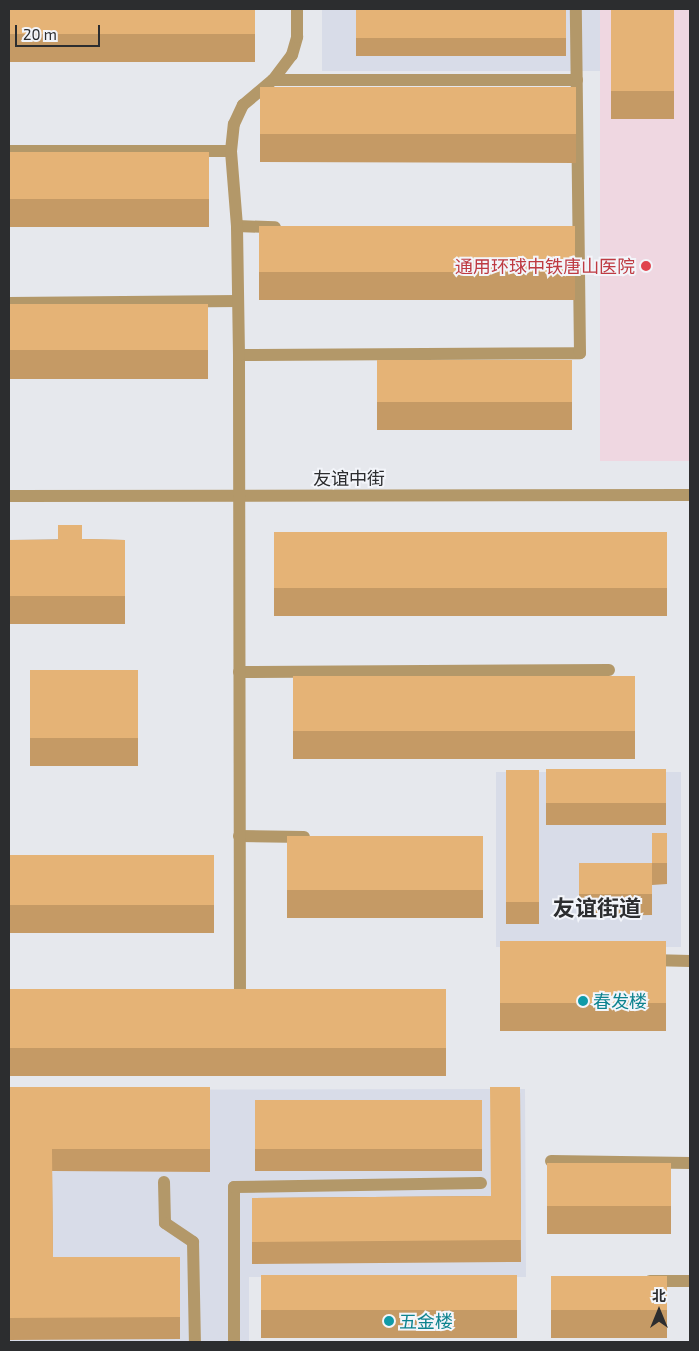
<!DOCTYPE html>
<html>
<head>
<meta charset="utf-8">
<style>
	body { margin:0 }
	#map { position:relative; width:699px; height:1351px; overflow:hidden; background:#e6e8ed; font-family:"Exo 2","Noto Sans SC",sans-serif }
	div>[style] { position:absolute }
	.built>* { inset:0; background:#d8dce8; transform-origin:0 0 }
	.medical>* { inset:0; background:#efd7e1; transform-origin:0 0 }
	.lane>* { height:12px; margin:-6px; padding:0 6px; transform-origin:6px; border-radius:6px; background:#b39869 }
	.street>* { height:12px; margin:-6px; padding:0 6px; transform-origin:6px; border-radius:6px; background:#b39869 }
	.wall>* { inset:0; background:#c59a65; transform-origin:0 0 }
	.building>* { inset:0; background:#e5b376; transform-origin:0 0 }
	.dots>* { width:14px; height:14px; translate:-50% -50%; box-sizing:border-box; border:2px solid #f3f5fa; border-radius:50% }
	span { translate:-50% -50%; white-space:nowrap; text-align:center; line-height:1.15; -webkit-text-stroke:4px #f3f5fa; paint-order:stroke }
	.health-label { font-size:18px; color:#be3a42 }
	.right { translate:-100% -50%; text-align:right }
	.street-label { font-size:18px; color:#2c2d2f }
	.culture-label { font-size:18px; color:#0d838f }
	.left { translate:0 -50%; text-align:left }
	.district-label { font-size:22px; color:#2c2d2f; font-weight:700 }
	.frame { position:absolute; inset:0; border:10px solid #2c2d2f; pointer-events:none }
	.north { position:absolute; left:634px; top:1286px; width:50px; height:50px; -webkit-text-stroke:4px #f3f5fa; paint-order:stroke; rotate:0deg; font-size:14px; font-weight:700; line-height:20px; text-align:center; color:#2c2d2f }
	.north::after { content:''; display:block; margin:auto; width:18px; height:22px; background:#2c2d2f; clip-path:polygon(50% 0,100% 100%,50% 72%,0 100%) }
	.scale { position:absolute; left:15px; top:25px; width:85px; height:22px; box-sizing:border-box; border:2px solid #2c2d2f; border-top:0; padding-left:6px; font-size:15px; line-height:18px; white-space:nowrap; color:#2c2d2f; -webkit-text-stroke:4px #f3f5fa; paint-order:stroke }
</style>
</head>
<body>
<div id="map">
	<div class="built">
		<div style="left:322px;top:9px;width:278px;height:62px"></div>
		<div style="left:496px;top:772px;width:185px;height:175px"></div>
		<div style="clip-path:polygon(525px 1089px,526px 1277px,249px 1277px,249px 1342px,9px 1342px,9px 1090px)"></div>
	</div>
	<div class="medical">
		<div style="left:600px;top:9px;width:90px;height:452px"></div>
	</div>
	<div class="lane">
		<div style="left:164px;top:1182px;width:41px;rotate:88.6deg"></div>
		<div style="left:165px;top:1223px;width:34px;rotate:34deg"></div>
		<div style="left:193px;top:1242px;width:100px;rotate:88.9deg"></div>
		<div style="left:234px;top:1342px;width:155px;rotate:-90deg"></div>
		<div style="left:234px;top:1187px;width:247px;rotate:-0.9deg"></div>
	</div>
	<div class="street">
		<div style="left:273px;top:80px;width:304px"></div>
		<div style="left:9px;top:151px;width:222px"></div>
		<div style="left:237px;top:226px;width:38px;rotate:2deg"></div>
		<div style="left:9px;top:303px;width:229px;rotate:-0.5deg"></div>
		<div style="left:239px;top:355px;width:341px;rotate:-0.3deg"></div>
		<div style="left:580px;top:353px;width:344px;rotate:-90.7deg"></div>
		<div style="left:9px;top:496px;width:681px;rotate:-0.08deg"></div>
		<div style="left:239px;top:672px;width:370px;rotate:-0.3deg"></div>
		<div style="left:239px;top:836px;width:65px;rotate:0.9deg"></div>
		<div style="left:650px;top:960px;width:40px;rotate:1.4deg"></div>
		<div style="left:240px;top:1003px;width:648px;rotate:-90.09deg"></div>
		<div style="left:239px;top:355px;width:129px;rotate:-90.9deg"></div>
		<div style="left:237px;top:226px;width:75px;rotate:-94.6deg"></div>
		<div style="left:231px;top:151px;width:27px;rotate:-84deg"></div>
		<div style="left:234px;top:124px;width:21px;rotate:-65deg"></div>
		<div style="left:243px;top:105px;width:39px;rotate:-40deg"></div>
		<div style="left:273px;top:80px;width:31px;rotate:-53deg"></div>
		<div style="left:292px;top:55px;width:19px;rotate:-74deg"></div>
		<div style="left:297px;top:37px;width:28px;rotate:-90deg"></div>
		<div style="left:551px;top:1161px;width:139px;rotate:0.8deg"></div>
		<div style="left:650px;top:1281px;width:40px"></div>
	</div>
	<div class="wall">
		<div style="left:9px;top:9px;width:246px;height:53px"></div>
		<div style="left:356px;top:9px;width:210px;height:47px"></div>
		<div style="left:611px;top:9px;width:63px;height:110px"></div>
		<div style="clip-path:polygon(576px 88px,576px 163px,260px 162px,260px 134px)"></div>
		<div style="left:9px;top:152px;width:200px;height:75px"></div>
		<div style="left:259px;top:226px;width:316px;height:74px"></div>
		<div style="left:208px;top:304px;width:75px;height:199px;rotate:90deg"></div>
		<div style="left:377px;top:360px;width:195px;height:70px"></div>
		<div style="left:274px;top:532px;width:393px;height:84px"></div>
		<div style="clip-path:polygon(82px 539px,125px 540px,125px 624px,9px 624px,9px 540px)"></div>
		<div style="left:30px;top:670px;width:108px;height:96px"></div>
		<div style="left:293px;top:676px;width:342px;height:83px"></div>
		<div style="left:546px;top:769px;width:120px;height:56px"></div>
		<div style="left:506px;top:770px;width:33px;height:154px"></div>
		<div style="clip-path:polygon(667px 833px,667px 884px,652px 885px,652px 915px,579px 916px,579px 863px,652px 863px)"></div>
		<div style="left:287px;top:836px;width:196px;height:82px"></div>
		<div style="left:214px;top:855px;width:78px;height:204px;rotate:90deg"></div>
		<div style="left:500px;top:941px;width:166px;height:90px"></div>
		<div style="left:446px;top:989px;width:87px;height:437px;rotate:90deg"></div>
		<div style="clip-path:polygon(9px 1087px,210px 1087px,210px 1172px,52px 1171px,53px 1257px,180px 1257px,180px 1339px,9px 1340px)"></div>
		<div style="clip-path:polygon(520px 1087px,521px 1262px,252px 1264px,252px 1198px,491px 1196px)"></div>
		<div style="left:482px;top:1100px;width:71px;height:227px;rotate:90deg"></div>
		<div style="left:547px;top:1163px;width:124px;height:71px"></div>
		<div style="left:261px;top:1275px;width:256px;height:63px"></div>
		<div style="left:551px;top:1276px;width:116px;height:62px"></div>
	</div>
	<div class="building">
		<div style="left:9px;top:9px;width:246px;height:25px"></div>
		<div style="left:356px;top:9px;width:210px;height:29px"></div>
		<div style="left:611px;top:9px;width:63px;height:82px"></div>
		<div style="left:260px;top:87px;width:316px;height:47px"></div>
		<div style="left:9px;top:152px;width:200px;height:47px"></div>
		<div style="left:259px;top:226px;width:316px;height:46px"></div>
		<div style="left:208px;top:304px;width:46px;height:199px;rotate:90deg"></div>
		<div style="left:377px;top:360px;width:195px;height:42px"></div>
		<div style="clip-path:polygon(58px 525px,82px 525px,82px 539px,125px 540px,125px 596px,9px 596px,9px 540px,58px 540px)"></div>
		<div style="left:274px;top:532px;width:393px;height:56px"></div>
		<div style="left:30px;top:670px;width:108px;height:68px"></div>
		<div style="left:293px;top:676px;width:342px;height:55px"></div>
		<div style="left:546px;top:769px;width:120px;height:34px"></div>
		<div style="left:506px;top:770px;width:33px;height:132px"></div>
		<div style="left:652px;top:833px;width:15px;height:30px"></div>
		<div style="left:287px;top:836px;width:196px;height:54px"></div>
		<div style="left:214px;top:855px;width:50px;height:204px;rotate:90deg"></div>
		<div style="left:579px;top:863px;width:73px;height:31px"></div>
		<div style="left:500px;top:941px;width:166px;height:62px"></div>
		<div style="left:446px;top:989px;width:59px;height:437px;rotate:90deg"></div>
		<div style="clip-path:polygon(9px 1087px,210px 1087px,210px 1149px,52px 1149px,53px 1257px,180px 1257px,180px 1317px,9px 1318px)"></div>
		<div style="clip-path:polygon(490px 1087px,520px 1087px,521px 1240px,252px 1242px,252px 1198px,491px 1196px)"></div>
		<div style="left:482px;top:1100px;width:49px;height:227px;rotate:90deg"></div>
		<div style="left:547px;top:1163px;width:124px;height:43px"></div>
		<div style="left:261px;top:1275px;width:256px;height:35px"></div>
		<div style="left:551px;top:1276px;width:116px;height:34px"></div>
	</div>
	<div class="dots">
		<div style="left:646px;top:266px;background:#e0444e"></div>
		<div style="left:583px;top:1001px;background:#0f9aa8"></div>
		<div style="left:389px;top:1321px;background:#0f9aa8"></div>
	</div>
	<div class="health-label">
		<span class="right" style="left:635px;top:266px">通用环球中铁唐山医院</span>
	</div>
	<div class="street-label">
		<span style="left:349px;top:478px">友谊中街</span>
	</div>
	<div class="culture-label">
		<span class="left" style="left:593px;top:1001px">春发楼</span>
		<span class="left" style="left:399px;top:1321px">五金楼</span>
	</div>
	<div class="district-label">
		<span style="left:597px;top:908px">友谊街道</span>
	</div>
	<div class="frame"></div>
	<div class="north">北</div>
	<div class="scale">20 m</div>
</div>
</body>
</html>
